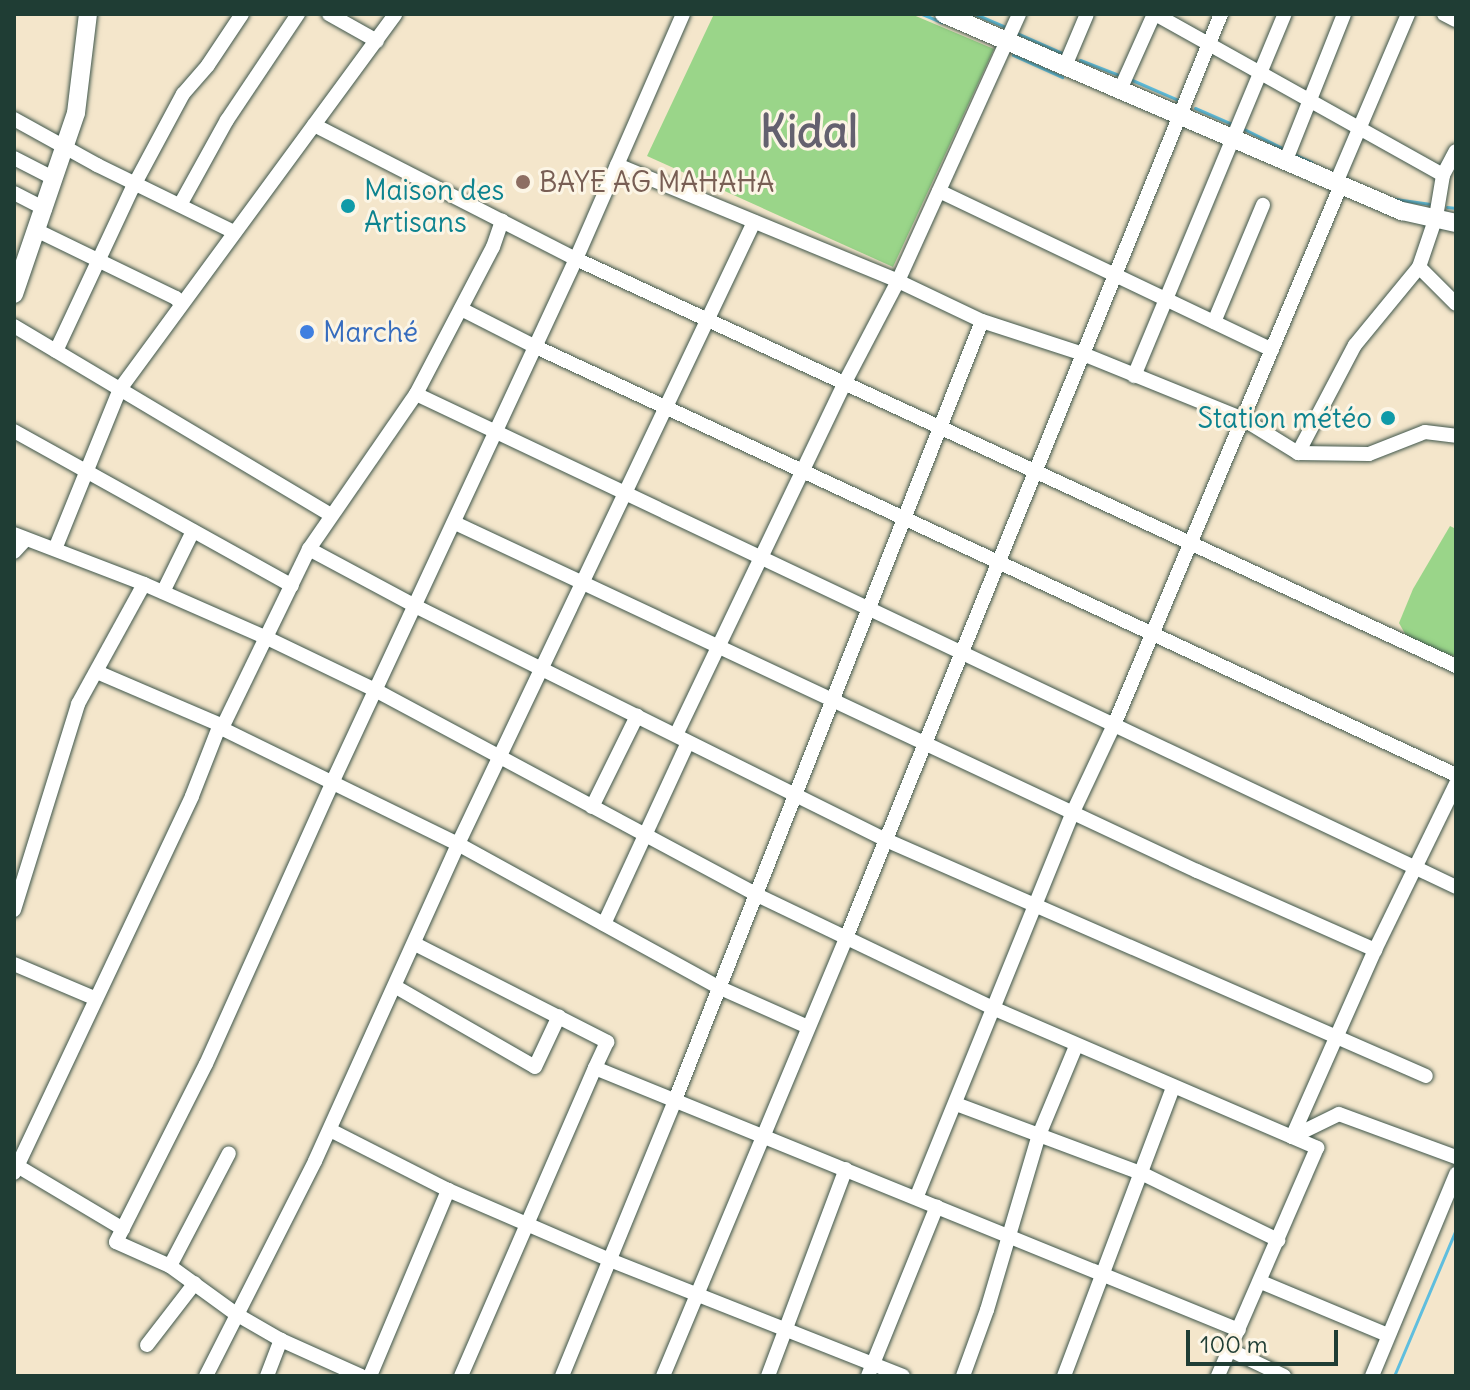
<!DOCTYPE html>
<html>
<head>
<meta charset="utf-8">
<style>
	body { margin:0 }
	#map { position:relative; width:1470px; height:1390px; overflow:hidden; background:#f4e6cb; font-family:Delius,sans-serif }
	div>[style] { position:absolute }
	.green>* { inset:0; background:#9ad589 }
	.stream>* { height:3px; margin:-1.5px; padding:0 1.5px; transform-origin:1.5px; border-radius:1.5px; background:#5fbede }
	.roads { filter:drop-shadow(0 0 2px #3f564b) drop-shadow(0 0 2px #3f564b) }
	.minor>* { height:14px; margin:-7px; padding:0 7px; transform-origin:7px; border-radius:7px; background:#fff }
	.major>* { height:18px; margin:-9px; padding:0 9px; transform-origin:9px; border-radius:9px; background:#fff }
	.dots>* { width:22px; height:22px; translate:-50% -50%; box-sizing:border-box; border:4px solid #fcf5e5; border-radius:50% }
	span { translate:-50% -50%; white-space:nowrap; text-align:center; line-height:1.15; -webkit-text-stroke:6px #fcf5e5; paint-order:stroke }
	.education-label { font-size:28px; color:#785e54 }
	.left { translate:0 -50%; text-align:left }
	.culture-label { font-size:28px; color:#0d838f }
	.right { translate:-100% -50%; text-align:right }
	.shop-label { font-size:28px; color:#366cbe }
	.town-label { font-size:44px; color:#64616f; font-weight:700 }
	.frame { position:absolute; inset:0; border:16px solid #1f3d34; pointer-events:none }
	.scale { position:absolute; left:1186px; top:1330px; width:152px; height:36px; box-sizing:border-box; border:4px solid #1f3d34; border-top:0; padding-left:10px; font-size:24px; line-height:28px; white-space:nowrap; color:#1f3d34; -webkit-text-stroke:6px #fcf5e5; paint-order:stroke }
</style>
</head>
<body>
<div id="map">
	<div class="green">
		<div style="clip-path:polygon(714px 14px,911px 14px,994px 49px,893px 267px,647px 156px)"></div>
		<div style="clip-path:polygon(1450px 526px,1456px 529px,1456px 656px,1422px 649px,1408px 639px,1399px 623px,1413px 589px)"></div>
	</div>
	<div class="stream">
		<div style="left:922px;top:14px;width:21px;rotate:23deg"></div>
		<div style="left:975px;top:14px;width:33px;rotate:23deg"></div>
		<div style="left:1017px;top:33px;width:49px;rotate:24deg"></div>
		<div style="left:1013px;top:55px;width:54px;rotate:24.2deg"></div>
		<div style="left:1080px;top:60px;width:40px;rotate:21deg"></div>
		<div style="left:1132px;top:80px;width:50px;rotate:23.5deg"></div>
		<div style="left:1195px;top:108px;width:40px;rotate:23.4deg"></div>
		<div style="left:1244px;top:129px;width:45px;rotate:26.6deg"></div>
		<div style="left:1296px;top:155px;width:17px;rotate:25deg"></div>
		<div style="left:1395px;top:199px;width:34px;rotate:8deg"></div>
		<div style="left:1447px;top:207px;width:9px;rotate:6deg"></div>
		<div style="left:1394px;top:1376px;width:160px;rotate:-67.1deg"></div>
	</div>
	<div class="roads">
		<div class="minor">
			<div style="left:329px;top:14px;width:55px;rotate:29.4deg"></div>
			<div style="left:1155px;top:14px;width:330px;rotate:29.2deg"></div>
			<div style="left:1444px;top:14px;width:13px;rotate:27deg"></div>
			<div style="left:1065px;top:66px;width:56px;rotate:-67.1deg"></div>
			<div style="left:1120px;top:90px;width:83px;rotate:-65.9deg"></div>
			<div style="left:14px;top:119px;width:95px;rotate:29deg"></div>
			<div style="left:97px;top:165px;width:153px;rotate:26.1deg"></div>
			<div style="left:314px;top:125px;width:294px;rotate:27.1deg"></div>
			<div style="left:576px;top:259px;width:970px;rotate:24.82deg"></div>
			<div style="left:14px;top:158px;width:46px;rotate:27.1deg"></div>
			<div style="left:1286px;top:160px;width:157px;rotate:-68.3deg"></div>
			<div style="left:617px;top:165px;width:304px;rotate:22.4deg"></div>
			<div style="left:898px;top:281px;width:93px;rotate:25.5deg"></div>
			<div style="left:982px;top:321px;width:106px;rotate:18.1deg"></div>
			<div style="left:1083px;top:354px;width:173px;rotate:22.1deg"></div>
			<div style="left:1243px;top:419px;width:65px;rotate:31.7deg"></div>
			<div style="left:1298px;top:453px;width:122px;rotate:-62.2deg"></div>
			<div style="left:1355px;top:345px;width:101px;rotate:-50.6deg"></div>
			<div style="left:1419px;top:267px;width:53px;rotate:-71.2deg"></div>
			<div style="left:1436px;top:217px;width:43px;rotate:-80.5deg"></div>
			<div style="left:1443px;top:175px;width:27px;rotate:-62deg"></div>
			<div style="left:1336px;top:183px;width:184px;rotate:-66.9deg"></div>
			<div style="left:939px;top:191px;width:369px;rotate:25.5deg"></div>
			<div style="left:14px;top:193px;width:35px;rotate:27deg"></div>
			<div style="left:180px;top:205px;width:97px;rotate:-61.1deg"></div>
			<div style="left:227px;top:120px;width:128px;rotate:-56.2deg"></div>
			<div style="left:38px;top:231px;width:153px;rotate:25.9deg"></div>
			<div style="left:176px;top:298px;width:6px;rotate:51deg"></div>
			<div style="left:1419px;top:267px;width:52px;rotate:45deg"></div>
			<div style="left:461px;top:309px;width:84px;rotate:26.9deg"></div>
			<div style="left:536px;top:347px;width:1015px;rotate:24.95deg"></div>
			<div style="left:1214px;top:322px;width:127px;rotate:-67.3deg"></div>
			<div style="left:14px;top:326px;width:369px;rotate:30.8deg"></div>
			<div style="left:56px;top:351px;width:179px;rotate:-64.9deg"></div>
			<div style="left:132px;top:189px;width:108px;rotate:-61.8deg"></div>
			<div style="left:183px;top:94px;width:38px;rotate:-49deg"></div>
			<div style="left:208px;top:65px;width:61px;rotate:-56.3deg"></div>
			<div style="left:1134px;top:376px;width:392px;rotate:-67.4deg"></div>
			<div style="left:416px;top:394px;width:1151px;rotate:25.36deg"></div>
			<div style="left:14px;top:431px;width:318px;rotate:29.1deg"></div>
			<div style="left:1298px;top:453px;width:71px;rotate:0.8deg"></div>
			<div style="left:1369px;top:454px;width:60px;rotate:-21.4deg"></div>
			<div style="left:1425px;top:432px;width:31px;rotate:7deg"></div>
			<div style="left:455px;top:523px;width:820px;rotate:25.13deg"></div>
			<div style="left:1197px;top:871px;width:195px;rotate:23.9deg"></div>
			<div style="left:14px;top:534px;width:139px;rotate:21deg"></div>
			<div style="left:144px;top:584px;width:134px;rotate:23.7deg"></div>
			<div style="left:267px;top:638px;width:122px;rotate:25.7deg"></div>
			<div style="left:377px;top:691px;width:429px;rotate:28.2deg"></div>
			<div style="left:755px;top:894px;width:266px;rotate:25.6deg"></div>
			<div style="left:995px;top:1009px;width:351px;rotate:23.3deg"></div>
			<div style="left:1317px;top:1148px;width:249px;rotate:113.5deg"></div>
			<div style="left:55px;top:549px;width:173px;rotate:-67.9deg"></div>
			<div style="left:120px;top:389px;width:465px;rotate:-53.7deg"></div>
			<div style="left:309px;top:549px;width:123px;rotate:28.2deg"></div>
			<div style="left:417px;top:607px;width:524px;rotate:26.42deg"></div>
			<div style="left:886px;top:840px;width:589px;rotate:23.61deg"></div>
			<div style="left:14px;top:552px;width:16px;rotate:-47deg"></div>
			<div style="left:163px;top:592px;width:68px;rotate:-63.8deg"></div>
			<div style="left:97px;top:672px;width:137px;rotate:23.2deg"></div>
			<div style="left:219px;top:727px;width:266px;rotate:26.1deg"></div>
			<div style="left:458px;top:844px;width:297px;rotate:28.8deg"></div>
			<div style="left:718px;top:987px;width:98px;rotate:24deg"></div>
			<div style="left:676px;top:735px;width:389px;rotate:-64.4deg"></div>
			<div style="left:844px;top:384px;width:116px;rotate:-62.3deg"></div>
			<div style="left:898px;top:281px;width:293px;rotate:-65.6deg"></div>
			<div style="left:592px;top:807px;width:102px;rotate:-63.7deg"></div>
			<div style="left:14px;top:910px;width:216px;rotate:-72.7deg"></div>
			<div style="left:78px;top:704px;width:137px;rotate:-61.2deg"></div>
			<div style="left:604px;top:924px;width:200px;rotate:-65.2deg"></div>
			<div style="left:415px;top:944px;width:216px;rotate:27deg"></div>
			<div style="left:607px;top:1042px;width:29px;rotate:115deg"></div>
			<div style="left:595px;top:1068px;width:695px;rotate:22.14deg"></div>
			<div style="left:14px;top:964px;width:87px;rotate:23deg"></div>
			<div style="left:396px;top:987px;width:160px;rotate:29.9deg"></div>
			<div style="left:535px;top:1067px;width:56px;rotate:-64.8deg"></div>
			<div style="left:956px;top:1104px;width:197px;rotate:20.5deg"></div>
			<div style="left:1141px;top:1173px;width:153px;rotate:26.1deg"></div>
			<div style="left:330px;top:1130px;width:132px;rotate:27deg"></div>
			<div style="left:448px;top:1190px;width:176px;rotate:23.4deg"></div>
			<div style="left:610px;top:1260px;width:315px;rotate:21.6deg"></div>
			<div style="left:1292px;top:1137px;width:205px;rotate:-66.1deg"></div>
			<div style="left:1375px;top:950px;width:185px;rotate:-64deg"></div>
			<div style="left:1292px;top:1137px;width:52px;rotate:-26.1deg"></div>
			<div style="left:1339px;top:1114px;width:125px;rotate:20.2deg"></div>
			<div style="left:14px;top:1164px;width:127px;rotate:30.8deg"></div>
			<div style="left:14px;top:1173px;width:417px;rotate:-64.7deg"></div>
			<div style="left:192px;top:796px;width:74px;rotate:-68.6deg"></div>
			<div style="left:219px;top:727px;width:4px;rotate:-14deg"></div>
			<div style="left:223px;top:726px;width:197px;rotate:-64.1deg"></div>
			<div style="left:309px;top:549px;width:188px;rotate:-55.4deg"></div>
			<div style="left:416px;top:394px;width:166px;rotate:-62.4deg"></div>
			<div style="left:493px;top:247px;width:28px;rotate:-71deg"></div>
			<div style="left:917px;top:1196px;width:414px;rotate:-67.9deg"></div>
			<div style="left:1073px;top:812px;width:96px;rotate:-64.8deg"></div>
			<div style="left:1114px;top:725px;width:586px;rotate:-67.2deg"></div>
			<div style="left:170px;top:1266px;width:127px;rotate:-62.4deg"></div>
			<div style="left:1261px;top:1282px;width:138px;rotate:22.7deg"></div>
			<div style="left:147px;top:1345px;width:78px;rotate:-52.3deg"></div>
			<div style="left:1230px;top:1350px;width:60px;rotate:25.7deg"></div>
			<div style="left:206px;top:1376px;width:241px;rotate:-63.1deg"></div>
			<div style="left:315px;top:1161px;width:348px;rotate:-65.7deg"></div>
			<div style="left:458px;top:844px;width:689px;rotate:-64.55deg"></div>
			<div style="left:267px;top:1376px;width:39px;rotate:-69deg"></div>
			<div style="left:361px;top:1376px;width:88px;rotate:-155.8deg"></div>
			<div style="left:281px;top:1340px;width:52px;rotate:-150deg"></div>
			<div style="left:236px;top:1314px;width:82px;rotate:-144deg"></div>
			<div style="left:170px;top:1266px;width:59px;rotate:-156deg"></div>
			<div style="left:116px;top:1242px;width:199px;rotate:-63.2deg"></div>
			<div style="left:206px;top:1064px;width:308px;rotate:-65.8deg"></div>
			<div style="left:332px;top:783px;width:578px;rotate:-65.03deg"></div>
			<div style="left:576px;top:259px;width:267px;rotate:-66.4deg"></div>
			<div style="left:370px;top:1376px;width:202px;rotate:-67.2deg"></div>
			<div style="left:461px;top:1376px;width:336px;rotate:-66.5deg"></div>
			<div style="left:562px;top:1376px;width:298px;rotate:-67.7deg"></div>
			<div style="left:675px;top:1100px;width:837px;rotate:-68.49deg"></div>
			<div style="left:663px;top:1376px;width:475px;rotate:-67.3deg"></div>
			<div style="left:846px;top:938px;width:997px;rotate:-67.91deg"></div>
			<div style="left:768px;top:1376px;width:221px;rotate:-69.4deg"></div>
			<div style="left:868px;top:1376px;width:183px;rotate:-67.9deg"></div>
			<div style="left:963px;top:1376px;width:70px;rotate:-70deg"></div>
			<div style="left:987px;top:1310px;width:183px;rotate:-73.5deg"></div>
			<div style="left:1039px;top:1135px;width:96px;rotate:-67.4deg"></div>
			<div style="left:1064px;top:1376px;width:309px;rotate:-69.3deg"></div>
			<div style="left:1372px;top:1376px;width:219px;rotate:-67.4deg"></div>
		</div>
		<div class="major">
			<div style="left:944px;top:14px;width:499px;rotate:23.3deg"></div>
			<div style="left:1402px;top:211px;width:55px;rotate:12.5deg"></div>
			<div style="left:14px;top:294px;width:191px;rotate:-71.1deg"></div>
			<div style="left:76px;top:113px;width:100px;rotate:-83.1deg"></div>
		</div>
	</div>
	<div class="dots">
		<div style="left:523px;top:182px;background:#8d6e63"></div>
		<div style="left:348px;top:206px;background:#0f9aa8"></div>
		<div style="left:307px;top:332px;background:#3f7fe0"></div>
		<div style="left:1388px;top:418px;background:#0f9aa8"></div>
	</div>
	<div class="education-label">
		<span class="left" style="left:539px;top:182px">BAYE AG MAHAHA</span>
	</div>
	<div class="culture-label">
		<span class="left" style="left:364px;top:206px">Maison des<br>Artisans</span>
		<span class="right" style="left:1372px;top:418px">Station météo</span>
	</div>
	<div class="shop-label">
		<span class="left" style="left:323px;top:332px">Marché</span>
	</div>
	<div class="town-label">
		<span style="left:809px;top:132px">Kidal</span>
	</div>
	<div class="frame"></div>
	<div class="scale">100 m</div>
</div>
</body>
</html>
